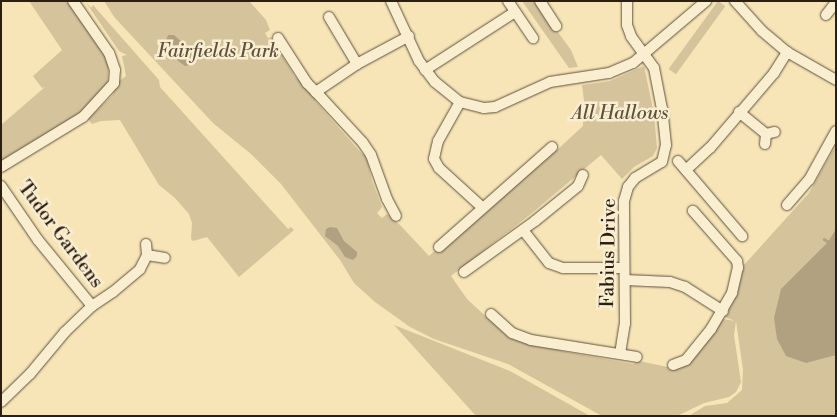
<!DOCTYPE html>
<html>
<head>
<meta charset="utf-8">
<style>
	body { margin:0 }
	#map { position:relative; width:837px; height:417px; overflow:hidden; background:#f7e5b7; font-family:"Libre Bodoni",serif }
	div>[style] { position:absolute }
	.green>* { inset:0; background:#d4c39b; transform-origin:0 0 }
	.water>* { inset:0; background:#b2a180 }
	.stream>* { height:2.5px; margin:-1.25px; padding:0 1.25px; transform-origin:1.25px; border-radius:1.25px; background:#b2a180 }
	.roads { filter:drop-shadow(0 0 1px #5e503d) drop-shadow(0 0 1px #5e503d) }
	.minor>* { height:10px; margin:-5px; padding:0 5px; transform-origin:5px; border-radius:5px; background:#faeed0 }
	span { translate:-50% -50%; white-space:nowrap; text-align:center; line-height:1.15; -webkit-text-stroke:5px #faeed0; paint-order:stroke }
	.park-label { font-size:19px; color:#5e503c; font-style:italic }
	.street-label { font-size:19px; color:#2b1e14 }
	.frame { position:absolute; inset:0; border:2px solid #2b1e14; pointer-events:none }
</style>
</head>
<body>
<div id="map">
	<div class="green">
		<div style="clip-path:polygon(29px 1px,73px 1px,109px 53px,107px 92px,83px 117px,1px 167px,1px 125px,45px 87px,42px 88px,33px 76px,62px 50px)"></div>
		<div style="clip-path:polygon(85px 1px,91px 8px,93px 5px,159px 80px,160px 87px,288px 229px,291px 227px,294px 230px,239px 277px,207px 237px,193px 241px,191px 239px,192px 223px,189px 214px,175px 198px,159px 185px,120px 120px,101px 121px,92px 124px,88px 119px,112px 96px,118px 82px,126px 76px,122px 56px,127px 55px,119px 51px)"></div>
		<div style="clip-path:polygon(104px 1px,249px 1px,266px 20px,270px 30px,265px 33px,268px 38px,271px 37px,295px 77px,316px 97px,315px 101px,362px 154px,366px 154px,372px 181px,382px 207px,377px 213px,382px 218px,387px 214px,400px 225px,429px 256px,552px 147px,557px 150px,583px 126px,583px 117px,586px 116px,582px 85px,610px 81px,644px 66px,654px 114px,657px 148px,653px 156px,634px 167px,622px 179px,601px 155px,532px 213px,451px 276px,467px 299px,506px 335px,527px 344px,557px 346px,561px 351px,633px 364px,639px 361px,668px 367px,686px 360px,718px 318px,735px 321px,725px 317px,744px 265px,809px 193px,836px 145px,836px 416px,689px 416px,705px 406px,727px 403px,742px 390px,743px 370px,736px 321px,734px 335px,741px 382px,736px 392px,729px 397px,704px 403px,677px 416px,602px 416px,508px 364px,434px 339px,410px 327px,375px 302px,354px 283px,340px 260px,281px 184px,251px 154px,213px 123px,115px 18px)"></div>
		<div style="clip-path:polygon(522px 1px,535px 1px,571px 50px,578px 67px,569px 68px)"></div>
		<div style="left:718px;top:1px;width:9px;height:84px;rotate:36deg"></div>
		<div style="clip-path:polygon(394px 325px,510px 371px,590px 416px,476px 416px)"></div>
	</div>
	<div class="water">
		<div style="clip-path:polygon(168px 35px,174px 35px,191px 50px,194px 54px,191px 65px,185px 66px,178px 61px,173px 50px,165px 43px)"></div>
		<div style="clip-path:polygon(330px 227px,337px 228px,344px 241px,357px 252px,357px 256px,353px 260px,345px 257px,338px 246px,325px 236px,326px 229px)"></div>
		<div style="clip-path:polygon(836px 229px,836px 355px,806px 363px,786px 356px,777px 339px,774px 318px,781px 289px,828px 242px)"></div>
	</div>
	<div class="stream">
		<div style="left:824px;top:239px;width:14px;rotate:30deg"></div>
	</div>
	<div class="roads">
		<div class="minor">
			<div style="left:391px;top:1px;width:66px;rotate:65deg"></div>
			<div style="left:419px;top:61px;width:26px;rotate:53deg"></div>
			<div style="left:435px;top:82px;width:32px;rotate:39deg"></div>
			<div style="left:460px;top:102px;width:25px;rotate:14deg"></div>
			<div style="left:484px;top:108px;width:11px;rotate:-5deg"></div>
			<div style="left:495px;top:107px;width:60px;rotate:-24.4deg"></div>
			<div style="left:550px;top:82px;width:60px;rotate:-8.7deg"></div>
			<div style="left:609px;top:73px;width:26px;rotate:-23deg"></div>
			<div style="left:633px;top:63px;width:96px;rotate:-40.3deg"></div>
			<div style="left:508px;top:1px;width:45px;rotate:56deg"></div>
			<div style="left:540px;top:1px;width:30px;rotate:57deg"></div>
			<div style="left:735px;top:1px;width:40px;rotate:48deg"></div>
			<div style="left:762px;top:31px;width:33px;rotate:40deg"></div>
			<div style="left:787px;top:52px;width:56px;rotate:29.7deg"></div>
			<div style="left:826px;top:15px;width:16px;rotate:-52deg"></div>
			<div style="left:329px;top:17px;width:55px;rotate:59.2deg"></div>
			<div style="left:357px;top:64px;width:59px;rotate:-28.3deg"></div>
			<div style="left:278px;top:38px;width:54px;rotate:57.2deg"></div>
			<div style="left:307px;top:83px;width:13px;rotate:45deg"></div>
			<div style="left:357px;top:64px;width:50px;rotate:145.7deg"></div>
			<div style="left:316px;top:92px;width:69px;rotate:47.3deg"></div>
			<div style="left:363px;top:143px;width:14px;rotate:56deg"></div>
			<div style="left:371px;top:155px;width:47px;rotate:70deg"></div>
			<div style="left:387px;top:199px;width:19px;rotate:62deg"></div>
			<div style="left:425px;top:70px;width:107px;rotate:-32.8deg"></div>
			<div style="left:460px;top:102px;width:45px;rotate:119.4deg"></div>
			<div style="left:438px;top:141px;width:18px;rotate:103deg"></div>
			<div style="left:434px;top:159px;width:10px;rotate:61deg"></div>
			<div style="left:439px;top:168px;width:59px;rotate:42.3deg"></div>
			<div style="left:739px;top:112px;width:35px;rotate:39deg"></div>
			<div style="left:765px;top:144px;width:10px;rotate:-84deg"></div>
			<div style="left:766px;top:134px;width:9px;rotate:-13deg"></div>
			<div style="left:678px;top:161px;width:99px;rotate:49.5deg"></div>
			<div style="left:1px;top:167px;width:96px;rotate:-31.4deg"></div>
			<div style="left:83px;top:117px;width:46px;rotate:-47.6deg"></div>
			<div style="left:114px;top:83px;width:13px;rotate:-86deg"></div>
			<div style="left:115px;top:70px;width:18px;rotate:-109deg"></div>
			<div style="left:109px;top:53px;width:63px;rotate:-124.7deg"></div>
			<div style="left:686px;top:170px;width:33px;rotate:-43deg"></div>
			<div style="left:710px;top:148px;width:99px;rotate:-49.5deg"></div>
			<div style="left:774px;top:73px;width:25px;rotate:-58deg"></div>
			<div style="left:1px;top:186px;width:65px;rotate:55.6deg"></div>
			<div style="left:38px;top:240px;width:85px;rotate:50.7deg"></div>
			<div style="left:92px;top:306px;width:25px;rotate:-34deg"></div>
			<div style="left:113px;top:292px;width:35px;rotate:-40deg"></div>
			<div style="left:140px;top:269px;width:16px;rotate:-63deg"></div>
			<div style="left:147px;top:255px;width:11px;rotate:-95deg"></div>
			<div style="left:787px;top:205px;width:33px;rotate:-49deg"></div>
			<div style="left:809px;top:180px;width:56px;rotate:-61.1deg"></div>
			<div style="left:523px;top:230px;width:42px;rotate:51.8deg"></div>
			<div style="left:549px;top:263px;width:15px;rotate:20deg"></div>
			<div style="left:563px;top:268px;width:61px"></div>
			<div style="left:439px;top:247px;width:151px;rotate:-41.5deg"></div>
			<div style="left:147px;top:255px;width:18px;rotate:9deg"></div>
			<div style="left:464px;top:272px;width:87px;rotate:-35.7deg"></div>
			<div style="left:535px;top:221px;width:55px;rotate:-39.1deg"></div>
			<div style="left:578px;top:186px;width:12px;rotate:-66deg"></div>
			<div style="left:625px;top:280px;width:45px;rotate:2.5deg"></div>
			<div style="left:670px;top:282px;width:16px;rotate:18deg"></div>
			<div style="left:685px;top:287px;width:45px;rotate:32.3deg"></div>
			<div style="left:491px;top:314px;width:28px;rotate:42deg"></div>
			<div style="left:512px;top:333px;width:20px;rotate:20deg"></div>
			<div style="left:531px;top:340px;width:107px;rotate:9.1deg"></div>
			<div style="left:620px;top:354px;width:30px;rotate:-81deg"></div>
			<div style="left:625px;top:324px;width:123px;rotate:-90.5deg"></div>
			<div style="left:624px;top:201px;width:15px;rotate:-74deg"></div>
			<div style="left:628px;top:187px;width:11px;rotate:-52deg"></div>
			<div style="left:635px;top:178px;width:31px;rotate:-31deg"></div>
			<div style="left:662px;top:162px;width:17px;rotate:-77deg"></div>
			<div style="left:666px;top:145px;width:36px;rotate:-96deg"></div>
			<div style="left:662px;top:109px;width:42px;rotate:-101deg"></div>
			<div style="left:654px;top:68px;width:39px;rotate:-126deg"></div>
			<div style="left:631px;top:36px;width:12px;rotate:-110deg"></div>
			<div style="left:627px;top:25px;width:24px;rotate:-90deg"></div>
			<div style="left:673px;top:365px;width:14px;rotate:-21deg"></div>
			<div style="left:686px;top:360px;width:40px;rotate:-51deg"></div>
			<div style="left:711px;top:329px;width:42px;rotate:-59.7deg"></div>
			<div style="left:732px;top:293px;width:26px;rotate:-77deg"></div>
			<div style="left:738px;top:268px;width:7px;rotate:-98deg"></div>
			<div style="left:737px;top:261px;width:67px;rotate:-131.3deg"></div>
			<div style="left:1px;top:402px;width:40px;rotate:-44deg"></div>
			<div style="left:30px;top:374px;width:55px;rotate:-50.2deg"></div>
			<div style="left:65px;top:332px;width:37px;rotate:-44deg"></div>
		</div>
	</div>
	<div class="park-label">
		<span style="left:218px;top:52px">Fairfields Park</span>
		<span style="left:620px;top:114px">All Hallows</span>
	</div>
	<div class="street-label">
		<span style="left:60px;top:235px;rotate:53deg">Tudor Gardens</span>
		<span style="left:609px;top:253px;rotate:-89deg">Fabius Drive</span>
	</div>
	<div class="frame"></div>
</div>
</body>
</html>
